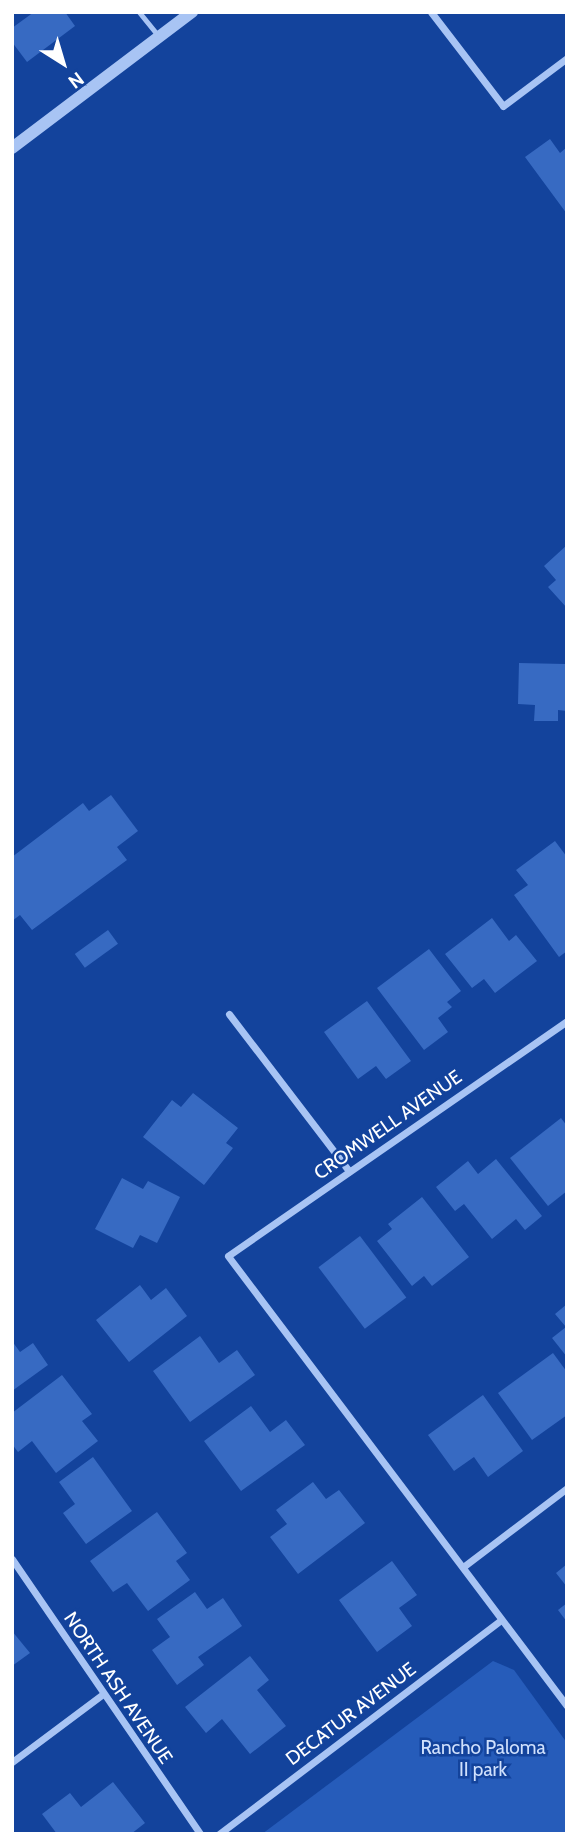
<!DOCTYPE html>
<html>
<head>
<meta charset="utf-8">
<style>
	body { margin:0 }
	#map { position:relative; width:579px; height:1846px; overflow:hidden; background:#13439c; font-family:Cabin,sans-serif }
	div>[style] { position:absolute }
	.green>* { inset:0; background:#265cba }
	.building>* { inset:0; background:#376ac2; transform-origin:0 0 }
	.service>* { height:5px; margin:-2.5px; padding:0 2.5px; transform-origin:2.5px; border-radius:2.5px; background:#a8c4f4 }
	.minor>* { height:7px; margin:-3.5px; padding:0 3.5px; transform-origin:3.5px; border-radius:3.5px; background:#a8c4f4 }
	.tertiary>* { height:12px; margin:-6px; padding:0 6px; transform-origin:6px; border-radius:6px; background:#a8c4f4 }
	span { translate:-50% -50%; white-space:nowrap; text-align:center; line-height:1.15; -webkit-text-stroke:5px #13439c; paint-order:stroke }
	.street-label { font-size:19px; color:#fff }
	.park-label { font-size:19px; color:#d0e1fd }
	.frame { position:absolute; inset:0; border:14px solid #fff; pointer-events:none }
	.north { position:absolute; left:28px; top:28px; width:70px; height:70px; -webkit-text-stroke:5px #13439c; paint-order:stroke; rotate:143deg; font-size:19px; font-weight:700; line-height:28px; text-align:center; color:#fff }
	.north::after { content:''; display:block; margin:auto; width:24px; height:32px; background:#fff; clip-path:polygon(50% 0,100% 100%,50% 72%,0 100%) }
</style>
</head>
<body>
<div id="map">
	<div class="green">
		<div style="clip-path:polygon(493px 1661px,514px 1670px,567px 1743px,567px 1834px,262px 1834px)"></div>
	</div>
	<div class="building">
		<div style="clip-path:polygon(34px 12px,65px 12px,75px 26px,27px 62px,12px 42px,12px 28px)"></div>
		<div style="clip-path:polygon(550px 139px,560px 153px,567px 147px,567px 214px,525px 157px)"></div>
		<div style="clip-path:polygon(567px 545px,567px 608px,548px 587px,556px 580px,544px 566px)"></div>
		<div style="clip-path:polygon(519px 663px,565px 664px,567px 711px,558px 710px,558px 721px,534px 721px,535px 705px,518px 704px)"></div>
		<div style="clip-path:polygon(111px 795px,138px 831px,117px 847px,127px 860px,32px 930px,20px 915px,12px 921px,12px 857px,83px 803px,89px 811px)"></div>
		<div style="clip-path:polygon(555px 841px,567px 857px,567px 951px,559px 957px,514px 895px,528px 885px,516px 870px)"></div>
		<div style="clip-path:polygon(492px 918px,509px 941px,516px 935px,537px 961px,495px 993px,484px 979px,472px 988px,445px 954px)"></div>
		<div style="left:108px;top:930px;width:17px;height:41px;rotate:54deg"></div>
		<div style="clip-path:polygon(429px 949px,461px 991px,447px 1002px,452px 1007px,438px 1018px,448px 1032px,424px 1050px,377px 988px)"></div>
		<div style="clip-path:polygon(367px 1001px,411px 1061px,386px 1079px,376px 1066px,358px 1079px,324px 1032px)"></div>
		<div style="clip-path:polygon(193px 1093px,238px 1128px,226px 1143px,233px 1148px,204px 1185px,143px 1137px,172px 1100px,181px 1107px)"></div>
		<div style="clip-path:polygon(561px 1118px,567px 1126px,567px 1191px,548px 1206px,510px 1158px)"></div>
		<div style="clip-path:polygon(496px 1159px,542px 1216px,525px 1230px,516px 1219px,492px 1239px,464px 1204px,455px 1211px,436px 1187px,468px 1161px,478px 1174px)"></div>
		<div style="clip-path:polygon(122px 1178px,143px 1189px,148px 1181px,180px 1197px,157px 1243px,140px 1235px,133px 1248px,95px 1229px)"></div>
		<div style="clip-path:polygon(422px 1197px,469px 1257px,432px 1286px,424px 1276px,412px 1286px,377px 1241px,392px 1229px,388px 1224px)"></div>
		<div style="left:360px;top:1236px;width:77px;height:52px;rotate:53deg"></div>
		<div style="clip-path:polygon(140px 1285px,151px 1300px,166px 1288px,187px 1316px,129px 1362px,96px 1320px)"></div>
		<div style="clip-path:polygon(567px 1304px,567px 1357px,552px 1338px,566px 1327px,555px 1314px)"></div>
		<div style="clip-path:polygon(200px 1336px,219px 1363px,237px 1350px,255px 1375px,190px 1422px,153px 1371px)"></div>
		<div style="clip-path:polygon(12px 1341px,20px 1352px,33px 1343px,48px 1365px,12px 1391px)"></div>
		<div style="clip-path:polygon(553px 1353px,567px 1372px,567px 1415px,532px 1440px,498px 1393px)"></div>
		<div style="clip-path:polygon(62px 1375px,92px 1414px,82px 1421px,98px 1441px,56px 1473px,32px 1441px,18px 1452px,12px 1444px,12px 1413px)"></div>
		<div style="clip-path:polygon(483px 1395px,523px 1451px,488px 1477px,474px 1457px,454px 1471px,428px 1435px)"></div>
		<div style="clip-path:polygon(251px 1406px,270px 1432px,286px 1420px,305px 1445px,241px 1491px,204px 1441px)"></div>
		<div style="clip-path:polygon(93px 1457px,132px 1511px,86px 1544px,63px 1513px,75px 1504px,59px 1482px)"></div>
		<div style="clip-path:polygon(313px 1482px,326px 1499px,339px 1490px,365px 1523px,298px 1574px,270px 1537px,287px 1524px,276px 1510px)"></div>
		<div style="clip-path:polygon(157px 1512px,187px 1553px,176px 1561px,190px 1580px,148px 1611px,127px 1583px,113px 1592px,90px 1561px)"></div>
		<div style="clip-path:polygon(392px 1561px,417px 1595px,399px 1608px,412px 1626px,377px 1652px,339px 1600px)"></div>
		<div style="clip-path:polygon(567px 1564px,567px 1587px,556px 1573px)"></div>
		<div style="clip-path:polygon(195px 1592px,207px 1609px,223px 1598px,242px 1626px,198px 1657px,204px 1665px,177px 1685px,152px 1650px,170px 1637px,157px 1619px)"></div>
		<div style="clip-path:polygon(567px 1603px,567px 1622px,558px 1610px)"></div>
		<div style="clip-path:polygon(12px 1631px,30px 1653px,12px 1666px)"></div>
		<div style="clip-path:polygon(250px 1656px,269px 1680px,257px 1690px,286px 1726px,250px 1754px,222px 1719px,206px 1733px,185px 1707px)"></div>
		<div style="clip-path:polygon(113px 1782px,145px 1823px,131px 1834px,57px 1834px,42px 1814px,70px 1793px,81px 1807px)"></div>
	</div>
	<div class="service">
		<div style="left:139px;top:12px;width:32px;rotate:51deg"></div>
	</div>
	<div class="minor">
		<div style="left:431px;top:12px;width:118px;rotate:52.5deg"></div>
		<div style="left:503px;top:106px;width:80px;rotate:-36.9deg"></div>
		<div style="left:229px;top:1014px;width:198px;rotate:52.6deg"></div>
		<div style="left:567px;top:1021px;width:412px;rotate:145.3deg"></div>
		<div style="left:228px;top:1256px;width:563px;rotate:53.01deg"></div>
		<div style="left:12px;top:1559px;width:333px;rotate:55.6deg"></div>
		<div style="left:463px;top:1567px;width:131px;rotate:-37.2deg"></div>
		<div style="left:12px;top:1762px;width:114px;rotate:-36.8deg"></div>
		<div style="left:219px;top:1834px;width:354px;rotate:-37.2deg"></div>
	</div>
	<div class="tertiary">
		<div style="left:12px;top:148px;width:226px;rotate:-37.1deg"></div>
	</div>
	<div class="street-label">
		<span style="left:388px;top:1125px;rotate:-35deg">CROMWELL AVENUE</span>
		<span style="left:118px;top:1688px;rotate:56deg">NORTH ASH AVENUE</span>
		<span style="left:351px;top:1714px;rotate:-37deg">DECATUR AVENUE</span>
	</div>
	<div class="park-label">
		<span style="left:483px;top:1759px">Rancho Paloma<br>II park</span>
	</div>
	<div class="frame"></div>
	<div class="north">N</div>
</div>
</body>
</html>
